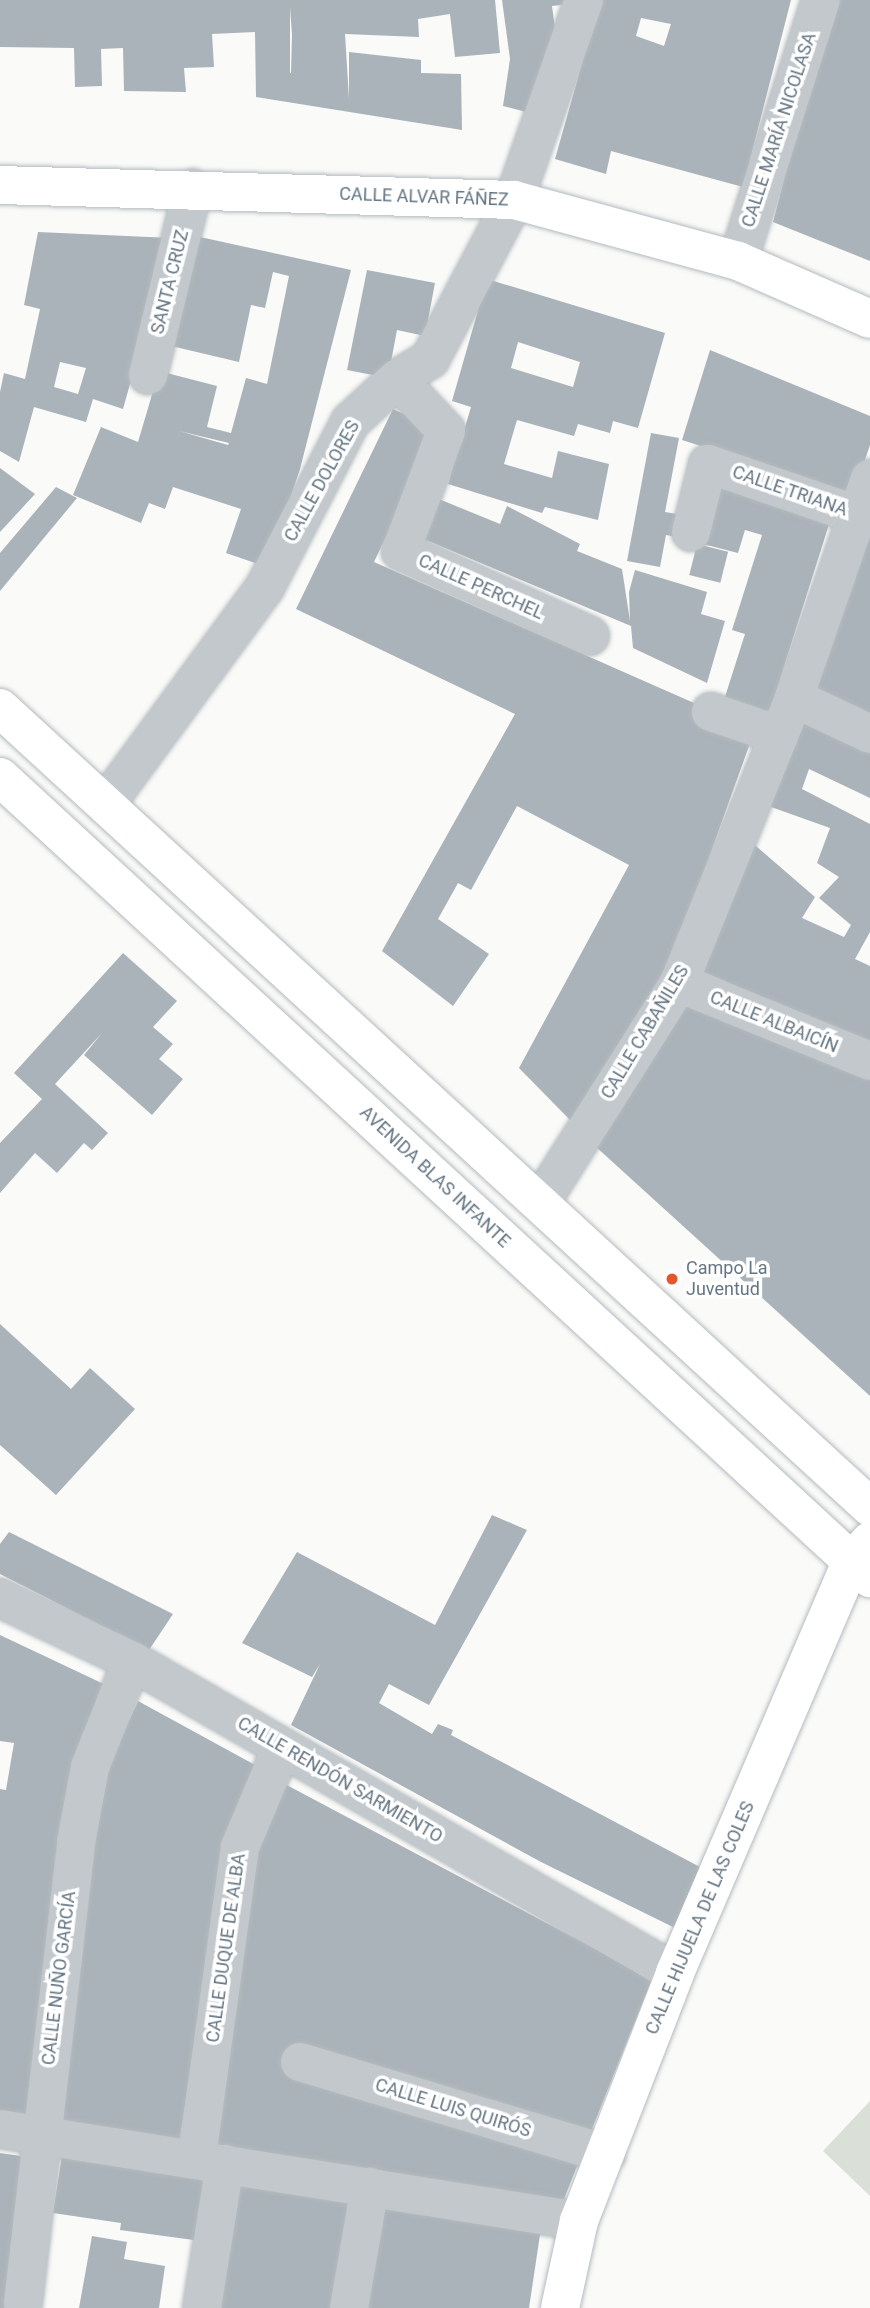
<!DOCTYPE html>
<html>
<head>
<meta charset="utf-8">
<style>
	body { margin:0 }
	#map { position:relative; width:870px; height:2308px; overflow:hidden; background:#fafaf8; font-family:Roboto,sans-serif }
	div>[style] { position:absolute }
	.green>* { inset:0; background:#dadfd7 }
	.building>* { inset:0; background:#aab3b9; transform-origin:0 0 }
	.roads { filter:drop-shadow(0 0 2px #b3babf) drop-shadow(0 0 2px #b3babf) }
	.street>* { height:38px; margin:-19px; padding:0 19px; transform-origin:19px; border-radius:19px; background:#c3c8cc }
	.secondary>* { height:38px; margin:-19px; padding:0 19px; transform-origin:19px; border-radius:19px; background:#fff }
	.primary>* { height:38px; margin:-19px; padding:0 19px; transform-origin:19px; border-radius:19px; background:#fff }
	.dots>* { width:19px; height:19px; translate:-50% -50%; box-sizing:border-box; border:4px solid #fff; border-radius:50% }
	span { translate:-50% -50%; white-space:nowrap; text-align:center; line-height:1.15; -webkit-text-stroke:7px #fff; paint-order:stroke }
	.street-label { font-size:18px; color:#657683 }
	.poi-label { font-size:18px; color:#657683 }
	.left { translate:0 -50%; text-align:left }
</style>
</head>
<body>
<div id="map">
	<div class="green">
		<div style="clip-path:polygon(870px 2101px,870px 2196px,823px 2151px)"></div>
	</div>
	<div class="building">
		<div style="clip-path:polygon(evenodd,0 0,495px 0,500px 53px,455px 57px,450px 14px,418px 19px,419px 37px,345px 34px,349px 99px,349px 52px,421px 60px,421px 73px,461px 74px,462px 130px,256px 97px,255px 32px,212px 34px,214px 67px,184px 68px,186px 92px,124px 91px,123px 48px,101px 49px,102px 86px,75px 87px,74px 48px,0 47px,0 0,290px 7px,292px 35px,291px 73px,290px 73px,290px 7px)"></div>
		<div style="clip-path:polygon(502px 0,570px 0,570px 4px,552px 6px,557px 43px,534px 114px,503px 106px,510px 59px)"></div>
		<div style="clip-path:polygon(evenodd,600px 0,791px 0,743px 187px,611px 151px,606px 174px,555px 159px,600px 0,641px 18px,671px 24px,664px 46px,636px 36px,641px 18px)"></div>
		<div style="clip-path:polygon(831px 0,870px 0,870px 261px,773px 222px)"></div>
		<div style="clip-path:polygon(evenodd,38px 232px,171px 238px,123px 409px,93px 399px,86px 422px,34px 407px,19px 462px,0 451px,0 392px,4px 373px,25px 379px,40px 309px,24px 305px,38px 232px,60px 362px,86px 368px,78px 394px,54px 387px,60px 362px)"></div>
		<div style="clip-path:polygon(evenodd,191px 235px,351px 270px,300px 469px,267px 567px,226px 553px,241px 509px,173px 487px,165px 509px,149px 503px,141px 523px,73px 495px,101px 427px,138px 442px,159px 371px,217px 386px,207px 427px,231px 433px,246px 378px,267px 384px,289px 276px,273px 272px,265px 308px,251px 305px,239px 362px,167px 345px,191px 235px,179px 431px,229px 443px,228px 445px,179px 431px)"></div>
		<div style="clip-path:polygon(367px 270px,435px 283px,425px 336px,397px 330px,388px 378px,347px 370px)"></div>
		<div style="clip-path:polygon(evenodd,487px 279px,665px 333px,638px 428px,613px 421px,610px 433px,578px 424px,574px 436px,517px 420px,504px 464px,552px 478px,558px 451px,609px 464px,598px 520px,545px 507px,542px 513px,448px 484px,471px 407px,452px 401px,487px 279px,518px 342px,580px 362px,573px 387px,511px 368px,518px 342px)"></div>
		<div style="clip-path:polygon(710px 350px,870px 416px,870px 445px,853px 495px,682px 440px)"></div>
		<div style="clip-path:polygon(393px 409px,437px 429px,374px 562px,694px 703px,701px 720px,753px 735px,666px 977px,571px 1121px,519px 1068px,629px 865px,517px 806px,471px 890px,458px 883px,438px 919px,489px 954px,453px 1006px,382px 951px,515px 714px,296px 609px)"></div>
		<div style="clip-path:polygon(651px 433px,679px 438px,665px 512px,689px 516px,684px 538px,666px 535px,660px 567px,627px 561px)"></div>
		<div style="clip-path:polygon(0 468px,35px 494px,0 532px)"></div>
		<div style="clip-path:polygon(707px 479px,832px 515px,768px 717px,723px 703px,745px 634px,732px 630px,762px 535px,745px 530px,738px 553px,691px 541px)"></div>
		<div style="clip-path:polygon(56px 487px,77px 498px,0 591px,0 553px)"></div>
		<div style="clip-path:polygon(429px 495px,500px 524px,507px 506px,580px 544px,577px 551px,622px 569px,630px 621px,629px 592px,635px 570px,707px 592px,701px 614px,725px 621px,707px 683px,633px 648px,631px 626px,414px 535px)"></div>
		<div style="clip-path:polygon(870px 523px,870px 714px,816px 689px)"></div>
		<div style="left:697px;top:544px;width:32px;height:32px;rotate:14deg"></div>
		<div style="clip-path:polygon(797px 711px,870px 743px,870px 798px,809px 769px,802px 789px,870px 824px,870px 932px,855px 959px,870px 966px,870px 1045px,695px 968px,749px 840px,815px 897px,802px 918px,844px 937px,851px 925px,819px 898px,839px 877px,817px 863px,830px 828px,760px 803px)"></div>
		<div style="clip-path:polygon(123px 953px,177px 1001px,153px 1027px,173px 1044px,159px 1059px,183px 1079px,152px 1115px,84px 1055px,102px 1033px,55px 1084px,108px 1133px,92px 1150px,84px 1143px,57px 1173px,35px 1153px,0 1193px,0 1143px,42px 1099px,14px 1073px)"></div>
		<div style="clip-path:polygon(692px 998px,870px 1074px,870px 1396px,595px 1146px)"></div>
		<div style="clip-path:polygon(0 1324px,71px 1389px,90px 1368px,135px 1409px,56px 1495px,0 1445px)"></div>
		<div style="clip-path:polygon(492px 1515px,527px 1530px,429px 1705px,389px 1684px,379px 1703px,432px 1734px,438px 1724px,453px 1730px,451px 1735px,700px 1867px,675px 1928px,541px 1862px,291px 1725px,320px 1664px,312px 1677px,242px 1643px,297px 1552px,435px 1625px)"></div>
		<div style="clip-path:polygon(9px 1532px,173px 1614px,149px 1650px,0 1574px,0 1544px)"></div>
		<div style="clip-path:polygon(0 1635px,108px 1686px,32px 2121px,0 2116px,0 1789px,6px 1790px,14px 1743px,0 1741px)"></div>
		<div style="clip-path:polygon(138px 1701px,257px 1766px,199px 2012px,179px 2144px,53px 2123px,76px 1948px,109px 1766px)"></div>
		<div style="clip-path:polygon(281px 1782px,652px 1979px,562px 2204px,211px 2150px,257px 1846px)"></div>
		<div style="clip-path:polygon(0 2153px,28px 2157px,12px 2308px,0 2308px)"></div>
		<div style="clip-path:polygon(62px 2155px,211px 2178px,201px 2241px,120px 2230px,121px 2223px,53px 2213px)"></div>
		<div style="clip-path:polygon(236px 2183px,354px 2203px,335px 2308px,214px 2308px)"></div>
		<div style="clip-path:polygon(384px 2203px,541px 2228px,529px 2308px,364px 2308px)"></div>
		<div style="clip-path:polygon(92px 2236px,127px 2242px,124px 2259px,165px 2266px,159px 2308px,79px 2308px)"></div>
	</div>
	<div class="roads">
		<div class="street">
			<div style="left:738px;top:261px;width:274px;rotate:-72.4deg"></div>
			<div style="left:148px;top:375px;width:192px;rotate:-76.5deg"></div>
			<div style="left:397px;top:379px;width:71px;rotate:46.7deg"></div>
			<div style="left:446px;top:431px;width:128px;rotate:110.6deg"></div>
			<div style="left:401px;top:551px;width:207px;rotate:24.2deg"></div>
			<div style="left:691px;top:532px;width:70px;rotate:-76deg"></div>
			<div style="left:708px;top:464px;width:158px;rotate:18.8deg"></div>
			<div style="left:794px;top:698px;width:84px;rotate:25.3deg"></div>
			<div style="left:711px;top:712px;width:72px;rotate:18.7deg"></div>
			<div style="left:105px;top:805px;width:270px;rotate:-53.7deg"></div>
			<div style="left:265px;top:587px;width:186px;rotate:-62.7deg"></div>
			<div style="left:350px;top:422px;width:64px;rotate:-42.5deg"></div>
			<div style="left:397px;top:379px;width:39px;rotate:-31deg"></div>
			<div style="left:430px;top:359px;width:180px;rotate:-62.2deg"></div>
			<div style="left:514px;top:200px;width:212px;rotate:-70.7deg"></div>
			<div style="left:679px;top:983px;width:206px;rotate:22.2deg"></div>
			<div style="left:540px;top:1203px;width:260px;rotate:-57.7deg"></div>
			<div style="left:679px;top:983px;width:307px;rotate:-68deg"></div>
			<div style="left:794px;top:698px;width:232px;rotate:-70.9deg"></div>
			<div style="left:0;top:1598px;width:146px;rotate:25.5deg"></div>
			<div style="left:132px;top:1661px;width:626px;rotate:29.88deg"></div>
			<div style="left:300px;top:2062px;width:320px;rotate:16.7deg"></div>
			<div style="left:0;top:2129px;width:586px;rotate:9.03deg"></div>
			<div style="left:197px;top:2157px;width:313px;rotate:-82.1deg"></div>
			<div style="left:240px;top:1847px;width:108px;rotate:-67.2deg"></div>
			<div style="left:23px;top:2303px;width:464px;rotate:-83.4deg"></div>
			<div style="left:76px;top:1842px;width:76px;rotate:-79.4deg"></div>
			<div style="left:90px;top:1767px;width:114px;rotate:-68.4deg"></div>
			<div style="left:202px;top:2308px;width:146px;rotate:-80.9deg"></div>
			<div style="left:349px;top:2308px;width:123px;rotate:-80.2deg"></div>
		</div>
		<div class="secondary">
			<div style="left:0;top:185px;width:514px;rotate:1.67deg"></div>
			<div style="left:514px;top:200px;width:232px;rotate:15.2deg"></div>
			<div style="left:738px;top:261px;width:144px;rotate:23.7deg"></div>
			<div style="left:560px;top:2308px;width:89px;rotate:-77.7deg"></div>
			<div style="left:579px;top:2221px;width:266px;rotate:-68.8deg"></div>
			<div style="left:675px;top:1973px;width:448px;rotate:-66.8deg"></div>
			<div style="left:852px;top:1561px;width:27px;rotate:-48deg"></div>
		</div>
		<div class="primary">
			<div style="left:0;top:708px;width:1181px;rotate:42.56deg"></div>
			<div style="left:0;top:777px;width:1183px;rotate:42.64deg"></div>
		</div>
	</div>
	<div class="dots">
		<div style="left:672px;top:1279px;background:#e4572e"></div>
	</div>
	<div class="street-label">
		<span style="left:779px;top:130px;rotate:-72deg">CALLE MARÍA NICOLASA</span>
		<span style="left:424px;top:197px;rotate:2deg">CALLE ALVAR FÁÑEZ</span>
		<span style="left:170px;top:282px;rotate:-76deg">SANTA CRUZ</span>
		<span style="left:322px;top:481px;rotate:-61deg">CALLE DOLORES</span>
		<span style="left:790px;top:491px;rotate:19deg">CALLE TRIANA</span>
		<span style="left:481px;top:587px;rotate:24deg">CALLE PERCHEL</span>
		<span style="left:774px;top:1022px;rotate:22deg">CALLE ALBAICÍN</span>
		<span style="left:645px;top:1032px;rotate:-59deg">CALLE CABAÑILES</span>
		<span style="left:435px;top:1177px;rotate:43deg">AVENIDA BLAS INFANTE</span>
		<span style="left:340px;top:1780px;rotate:30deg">CALLE RENDÓN SARMIENTO</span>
		<span style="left:700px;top:1918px;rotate:-67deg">CALLE HIJUELA DE LAS COLES</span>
		<span style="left:226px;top:1948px;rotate:-82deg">CALLE DUQUE DE ALBA</span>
		<span style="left:59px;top:1978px;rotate:-83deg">CALLE NUÑO GARCÍA</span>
		<span style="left:453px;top:2108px;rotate:17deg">CALLE LUIS QUIRÓS</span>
	</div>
	<div class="poi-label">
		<span class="left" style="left:686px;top:1279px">Campo La<br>Juventud</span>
	</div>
</div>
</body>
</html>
